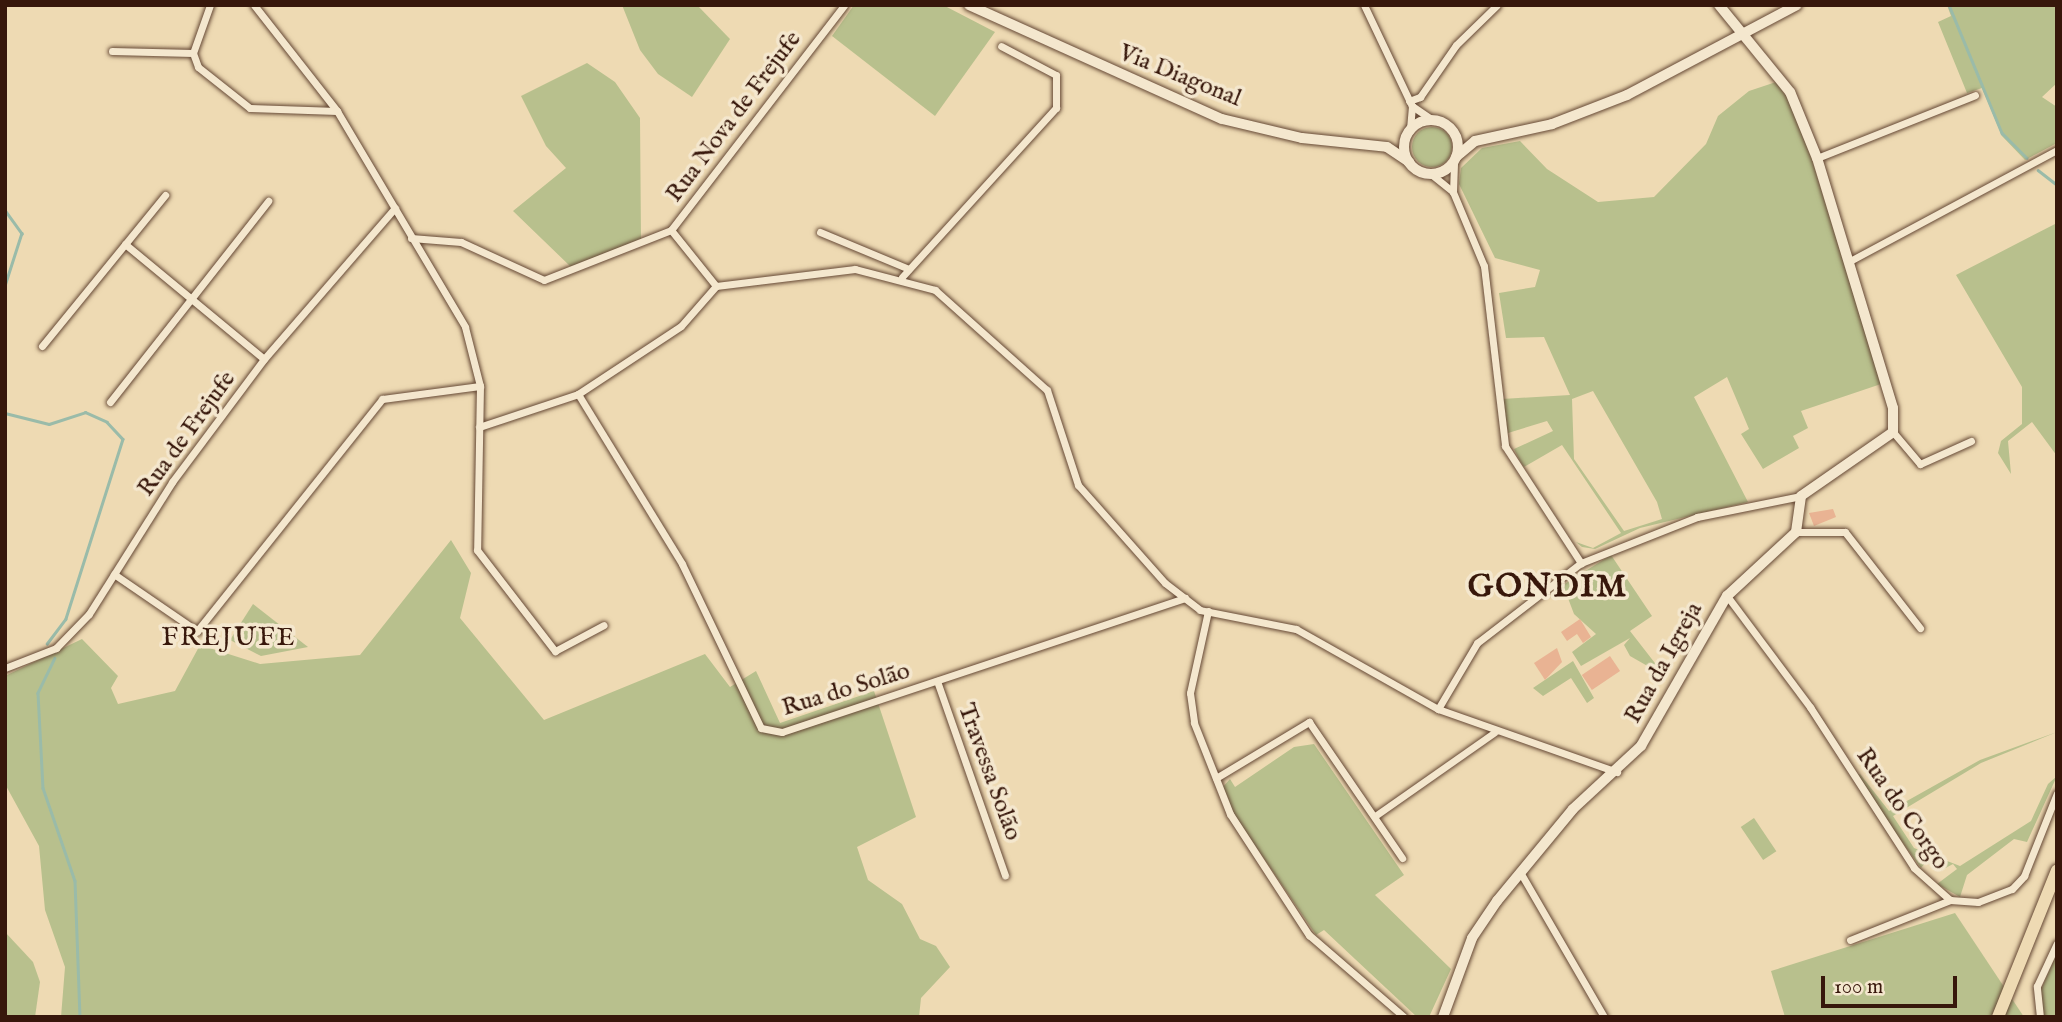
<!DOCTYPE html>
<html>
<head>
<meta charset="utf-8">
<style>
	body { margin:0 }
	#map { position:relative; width:2062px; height:1022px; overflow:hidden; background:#eedab3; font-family:"IM FELL English",serif }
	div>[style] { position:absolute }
	.green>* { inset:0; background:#b8c08d; transform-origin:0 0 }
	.round { border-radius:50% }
	.stream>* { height:2.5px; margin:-1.25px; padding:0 1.25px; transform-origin:1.25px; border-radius:1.25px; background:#9abba9 }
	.building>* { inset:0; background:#e9b393; transform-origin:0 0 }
	.roads { filter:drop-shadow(0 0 2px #654835) drop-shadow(0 0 2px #654835) }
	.street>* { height:7px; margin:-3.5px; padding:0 3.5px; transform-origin:3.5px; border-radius:3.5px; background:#f4e7ce }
	.secondary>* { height:10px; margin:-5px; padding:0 5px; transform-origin:5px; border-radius:5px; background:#f4e7ce }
	.secondary>.ring { margin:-5px; padding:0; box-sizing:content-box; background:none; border:10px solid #f4e7ce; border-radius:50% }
	.primary>* { height:12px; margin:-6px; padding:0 6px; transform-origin:6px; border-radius:6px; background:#eedab3 }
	span { translate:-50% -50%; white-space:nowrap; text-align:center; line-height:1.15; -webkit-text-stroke:7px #f4e7ce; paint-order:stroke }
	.street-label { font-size:24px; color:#37170b }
	.neighbourhood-label { font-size:26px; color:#37170b; letter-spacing:2px }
	.district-label { font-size:32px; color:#37170b; font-weight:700; letter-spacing:2px }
	.frame { position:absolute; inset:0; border:7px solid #37170b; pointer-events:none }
	.scale { position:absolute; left:1821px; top:976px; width:136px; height:32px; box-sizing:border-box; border:4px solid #37170b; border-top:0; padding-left:9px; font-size:21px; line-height:24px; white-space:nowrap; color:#37170b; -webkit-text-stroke:5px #f4e7ce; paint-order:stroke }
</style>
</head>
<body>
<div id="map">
	<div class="green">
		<div style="clip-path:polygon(622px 5px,697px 5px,730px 39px,692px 97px,658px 74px,640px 50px)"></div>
		<div style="clip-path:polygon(854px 5px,943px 5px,995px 32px,935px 116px,832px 36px)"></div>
		<div style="clip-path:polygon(1947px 5px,2057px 5px,2057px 83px,2042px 97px,2057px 107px,2057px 143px,2025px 160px,2002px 136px,1982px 88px,1967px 93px,1938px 22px,1951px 16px)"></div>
		<div style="clip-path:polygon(587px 63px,615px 82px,640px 118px,641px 239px,571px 267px,513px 211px,566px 168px,546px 146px,521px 96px)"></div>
		<div style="clip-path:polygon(evenodd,1776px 82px,1790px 102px,1812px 160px,1881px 384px,1801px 411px,1808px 428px,1793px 436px,1799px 448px,1763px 469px,1741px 434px,1749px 429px,1727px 377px,1694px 397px,1748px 502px,1640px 528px,1595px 549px,1582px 547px,1576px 542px,1593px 548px,1621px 533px,1562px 445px,1524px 467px,1520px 461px,1514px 449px,1553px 431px,1547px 421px,1508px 433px,1504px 419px,1502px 399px,1570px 395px,1544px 337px,1506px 338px,1499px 293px,1535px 287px,1540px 270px,1495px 258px,1459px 184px,1461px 168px,1482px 148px,1520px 141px,1547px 169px,1598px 202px,1654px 197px,1706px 144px,1718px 116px,1749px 91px,1776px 82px,1593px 391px,1657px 502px,1662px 519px,1624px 531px,1574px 459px,1572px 399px,1593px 391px)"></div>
		<div class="round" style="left:1412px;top:127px;width:40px;height:40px"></div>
		<div style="clip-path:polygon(2057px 223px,2057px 456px,2032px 422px,2008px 441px,2011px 474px,1998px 453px,2001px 441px,2022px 424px,2022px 387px,1956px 275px)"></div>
		<div style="clip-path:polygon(451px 540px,471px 573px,460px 618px,544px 720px,705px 654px,730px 687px,756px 671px,780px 723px,874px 691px,916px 817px,857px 847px,868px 880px,902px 904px,920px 939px,936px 946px,950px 967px,921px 998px,919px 1017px,61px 1017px,65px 967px,45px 910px,39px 846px,5px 784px,5px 676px,82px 639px,118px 676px,111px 688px,118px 704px,175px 691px,200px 645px,260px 664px,360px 655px)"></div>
		<div style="clip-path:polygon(1611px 555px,1652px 616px,1630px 631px,1665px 676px,1630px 656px,1624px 645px,1630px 638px,1581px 666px,1572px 652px,1596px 634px,1574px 614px,1563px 585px)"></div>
		<div style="clip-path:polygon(253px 604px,308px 647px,261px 656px,230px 640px)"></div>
		<div style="clip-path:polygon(1573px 661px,1594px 698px,1587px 703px,1571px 678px,1543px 696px,1533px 688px)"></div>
		<div style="clip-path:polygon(2057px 732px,1981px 763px,1893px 816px,1914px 848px,1960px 866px,2031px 821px,2048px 784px,2057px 776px,2027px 842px,2014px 839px,1967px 875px,1960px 897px,1937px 884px,1957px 869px,1953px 864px,1940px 871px,1926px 862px,1921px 868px,1855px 776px,1860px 774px,1889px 811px,1980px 760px)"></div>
		<div style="clip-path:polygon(1314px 744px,1404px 875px,1375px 895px,1451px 969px,1429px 1017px,1417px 1017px,1324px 930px,1316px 935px,1227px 804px,1222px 788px,1230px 779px,1235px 787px,1294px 747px)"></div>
		<div style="left:1754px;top:818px;width:40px;height:16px;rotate:56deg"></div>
		<div style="clip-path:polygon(1955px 913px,2024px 1017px,1785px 1017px,1771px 971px)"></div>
		<div style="clip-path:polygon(5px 932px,33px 962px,40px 982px,35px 1017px,5px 1017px)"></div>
		<div style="clip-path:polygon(2057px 953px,2057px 1017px,2042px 1017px,2039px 994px)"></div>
	</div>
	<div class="stream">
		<div style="left:1949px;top:5px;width:139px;rotate:67.5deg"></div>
		<div style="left:2002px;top:133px;width:35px;rotate:45deg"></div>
		<div style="left:2038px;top:170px;width:24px;rotate:38deg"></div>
		<div style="left:5px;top:210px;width:29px;rotate:54deg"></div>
		<div style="left:22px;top:233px;width:56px;rotate:107.8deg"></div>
		<div style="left:5px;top:413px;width:45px;rotate:14deg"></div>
		<div style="left:49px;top:424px;width:38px;rotate:-18deg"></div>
		<div style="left:85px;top:412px;width:24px;rotate:24deg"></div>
		<div style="left:107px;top:422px;width:23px;rotate:47deg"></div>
		<div style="left:123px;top:439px;width:189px;rotate:107.6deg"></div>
		<div style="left:66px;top:619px;width:31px;rotate:127deg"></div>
		<div style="left:55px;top:658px;width:39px;rotate:116deg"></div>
		<div style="left:38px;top:693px;width:95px;rotate:87deg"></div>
		<div style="left:43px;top:788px;width:98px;rotate:71deg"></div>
		<div style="left:75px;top:881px;width:136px;rotate:87.9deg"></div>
	</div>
	<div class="building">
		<div style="clip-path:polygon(1833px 509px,1836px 517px,1814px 526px,1809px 513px)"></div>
		<div style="clip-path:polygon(1580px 619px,1591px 637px,1583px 643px,1577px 634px,1567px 641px,1561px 632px)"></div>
		<div style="clip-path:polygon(1557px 648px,1562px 662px,1545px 680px,1534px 663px)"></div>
		<div style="left:1610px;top:656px;width:18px;height:34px;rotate:56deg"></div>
	</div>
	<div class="roads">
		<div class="street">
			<div style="left:210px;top:5px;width:51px;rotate:109.5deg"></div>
			<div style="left:193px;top:53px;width:15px;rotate:70deg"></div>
			<div style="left:198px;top:67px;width:66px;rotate:38.3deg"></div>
			<div style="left:250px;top:108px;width:87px;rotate:2deg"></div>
			<div style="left:254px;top:5px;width:135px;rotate:51.9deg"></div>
			<div style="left:337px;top:111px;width:251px;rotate:59.3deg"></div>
			<div style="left:465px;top:327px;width:61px;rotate:75.7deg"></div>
			<div style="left:480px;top:386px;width:164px;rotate:91deg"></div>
			<div style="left:477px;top:550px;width:128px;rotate:52.3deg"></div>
			<div style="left:555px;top:651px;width:55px;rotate:-28deg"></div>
			<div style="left:1364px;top:5px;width:112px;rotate:64.6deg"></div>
			<div style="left:1412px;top:106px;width:25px;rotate:95deg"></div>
			<div style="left:112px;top:51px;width:81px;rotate:1.4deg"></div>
			<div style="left:1409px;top:101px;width:12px;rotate:-20deg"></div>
			<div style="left:1420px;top:97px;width:63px;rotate:-55.3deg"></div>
			<div style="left:1456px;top:45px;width:57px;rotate:-44.3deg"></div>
			<div style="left:1412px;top:106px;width:27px;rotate:34deg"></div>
			<div style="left:1817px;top:158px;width:170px;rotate:-21.7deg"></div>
			<div style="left:1431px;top:174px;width:28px;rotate:39deg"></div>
			<div style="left:1453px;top:192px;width:80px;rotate:67.3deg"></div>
			<div style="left:1484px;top:266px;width:181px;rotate:83.3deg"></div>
			<div style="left:1505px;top:446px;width:140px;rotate:57deg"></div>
			<div style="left:1453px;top:192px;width:30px;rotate:-88deg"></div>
			<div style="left:671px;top:230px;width:72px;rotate:51.2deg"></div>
			<div style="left:820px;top:232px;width:96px;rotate:22.6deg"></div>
			<div style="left:411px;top:238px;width:50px;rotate:4.6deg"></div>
			<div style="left:461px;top:242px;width:91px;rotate:24.6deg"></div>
			<div style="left:544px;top:280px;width:136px;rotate:-21.5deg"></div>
			<div style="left:671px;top:230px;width:284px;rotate:-52.4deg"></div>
			<div style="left:125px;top:244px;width:180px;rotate:39.6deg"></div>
			<div style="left:1848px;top:262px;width:237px;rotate:-28.2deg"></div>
			<div style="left:902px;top:277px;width:229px;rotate:-47.7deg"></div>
			<div style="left:1056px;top:108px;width:33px;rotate:-90deg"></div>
			<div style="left:1056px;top:75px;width:62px;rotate:-152.2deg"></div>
			<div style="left:716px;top:286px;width:140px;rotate:-7deg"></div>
			<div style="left:855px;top:269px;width:83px;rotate:14.7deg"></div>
			<div style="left:935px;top:290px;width:150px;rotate:41.8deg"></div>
			<div style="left:1047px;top:390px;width:100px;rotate:71.9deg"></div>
			<div style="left:1078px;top:485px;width:131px;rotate:48.4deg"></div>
			<div style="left:1165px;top:583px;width:44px;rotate:37.6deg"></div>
			<div style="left:1200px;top:610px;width:98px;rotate:11.2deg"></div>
			<div style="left:1296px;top:629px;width:163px;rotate:29.4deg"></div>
			<div style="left:1438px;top:709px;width:190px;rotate:19.4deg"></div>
			<div style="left:42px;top:346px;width:195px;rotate:-50.8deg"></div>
			<div style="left:578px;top:394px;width:199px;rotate:58.5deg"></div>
			<div style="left:682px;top:564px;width:182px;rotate:64.3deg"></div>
			<div style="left:761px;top:728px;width:21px;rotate:11deg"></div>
			<div style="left:782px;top:732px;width:425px;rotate:-18.4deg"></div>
			<div style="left:110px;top:402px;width:256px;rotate:-51.8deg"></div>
			<div style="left:479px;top:427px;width:104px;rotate:-18.4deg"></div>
			<div style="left:578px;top:394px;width:123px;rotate:-33.4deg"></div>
			<div style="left:681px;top:326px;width:53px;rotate:-48.8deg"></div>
			<div style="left:1893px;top:432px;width:42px;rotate:49.8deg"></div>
			<div style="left:1920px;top:464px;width:56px;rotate:-24.3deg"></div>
			<div style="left:1796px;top:532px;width:49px"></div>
			<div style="left:1845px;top:532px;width:122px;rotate:52deg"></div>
			<div style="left:114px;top:574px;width:101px;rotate:34.5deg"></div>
			<div style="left:197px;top:631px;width:297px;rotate:-51.4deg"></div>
			<div style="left:382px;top:399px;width:99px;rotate:-7.6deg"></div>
			<div style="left:1727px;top:596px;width:139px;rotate:53.2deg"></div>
			<div style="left:1810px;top:707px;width:192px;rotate:57.1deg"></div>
			<div style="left:1914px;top:868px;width:48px;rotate:41.6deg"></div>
			<div style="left:1950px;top:900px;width:28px;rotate:4deg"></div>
			<div style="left:1978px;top:902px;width:36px;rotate:-21deg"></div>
			<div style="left:2012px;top:889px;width:18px;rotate:-47deg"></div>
			<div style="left:2024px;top:876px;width:89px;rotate:-68.3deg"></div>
			<div style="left:1208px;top:611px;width:84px;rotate:102.4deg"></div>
			<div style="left:1190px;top:693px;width:30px;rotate:82deg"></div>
			<div style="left:1194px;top:723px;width:98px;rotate:68.4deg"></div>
			<div style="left:1230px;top:814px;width:145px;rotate:56.9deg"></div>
			<div style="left:1309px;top:935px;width:125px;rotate:40.8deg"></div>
			<div style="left:5px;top:668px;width:55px;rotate:-21.4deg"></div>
			<div style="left:56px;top:648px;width:47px;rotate:-45.9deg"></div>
			<div style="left:89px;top:614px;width:156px;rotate:-57.8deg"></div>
			<div style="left:172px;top:482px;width:154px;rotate:-53.2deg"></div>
			<div style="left:264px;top:359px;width:200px;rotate:-49.1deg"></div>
			<div style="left:937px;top:681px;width:206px;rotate:70.7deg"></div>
			<div style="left:1438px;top:709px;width:77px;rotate:-59.4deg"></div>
			<div style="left:1477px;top:643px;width:131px;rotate:-37.6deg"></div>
			<div style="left:1581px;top:563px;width:125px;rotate:-21.6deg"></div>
			<div style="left:1697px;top:517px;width:106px;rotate:-11.4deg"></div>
			<div style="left:1216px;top:778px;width:109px;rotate:-31.1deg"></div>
			<div style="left:1309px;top:722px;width:165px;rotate:55.6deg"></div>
			<div style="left:1375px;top:816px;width:146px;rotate:-35deg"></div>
			<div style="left:1520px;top:872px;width:168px;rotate:59.9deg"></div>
			<div style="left:1850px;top:940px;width:108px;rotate:-21.8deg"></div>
			<div style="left:2040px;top:1017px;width:31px;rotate:-96deg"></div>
			<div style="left:2037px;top:986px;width:47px;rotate:-65.1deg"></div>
		</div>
		<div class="secondary">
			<div style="left:969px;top:5px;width:277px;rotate:24.3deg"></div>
			<div style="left:1222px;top:119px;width:82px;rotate:13.4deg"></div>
			<div style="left:1302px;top:138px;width:85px;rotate:6deg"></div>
			<div style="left:1387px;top:147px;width:27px;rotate:34deg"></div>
			<div class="ring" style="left:1404px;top:120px;width:44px;height:44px"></div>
			<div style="left:1456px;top:157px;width:25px;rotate:-40deg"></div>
			<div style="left:1475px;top:141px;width:79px;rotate:-12.4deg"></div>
			<div style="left:1552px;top:124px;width:80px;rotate:-21.1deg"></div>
			<div style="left:1627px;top:95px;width:192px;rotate:-27.9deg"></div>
			<div style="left:1443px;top:1017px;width:84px;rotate:-69.8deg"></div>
			<div style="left:1472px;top:938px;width:45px;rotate:-56deg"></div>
			<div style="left:1497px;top:901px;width:119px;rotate:-50.4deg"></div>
			<div style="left:1573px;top:809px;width:93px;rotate:-42.8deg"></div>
			<div style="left:1641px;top:746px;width:173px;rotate:-60.2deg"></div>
			<div style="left:1727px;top:596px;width:94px;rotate:-42.8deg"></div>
			<div style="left:1796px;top:532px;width:36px;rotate:-82deg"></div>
			<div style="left:1801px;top:496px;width:112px;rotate:-34.8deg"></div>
			<div style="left:1893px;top:432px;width:24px;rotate:-90deg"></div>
			<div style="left:1893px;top:408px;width:261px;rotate:-106.9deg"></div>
			<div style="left:1817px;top:158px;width:71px;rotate:-112.2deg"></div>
			<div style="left:1790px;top:92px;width:112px;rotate:-129.2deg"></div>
		</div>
		<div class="primary">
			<div style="left:1998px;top:1017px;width:158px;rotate:-68.1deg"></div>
		</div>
	</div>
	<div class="street-label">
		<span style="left:1180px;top:76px;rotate:22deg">Via Diagonal</span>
		<span style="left:734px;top:117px;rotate:-53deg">Rua Nova de Frejufe</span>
		<span style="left:187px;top:434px;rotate:-54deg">Rua de Frejufe</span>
		<span style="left:1664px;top:663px;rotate:-61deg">Rua da Igreja</span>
		<span style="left:846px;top:690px;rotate:-17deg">Rua do Solão</span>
		<span style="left:989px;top:772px;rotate:70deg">Travessa Solão</span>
		<span style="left:1902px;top:809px;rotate:55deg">Rua do Corgo</span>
	</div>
	<div class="neighbourhood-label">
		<span style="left:229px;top:638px">FREJUFE</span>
	</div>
	<div class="district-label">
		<span style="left:1548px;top:588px">GONDIM</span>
	</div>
	<div class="frame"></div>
	<div class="scale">100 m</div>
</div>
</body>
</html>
